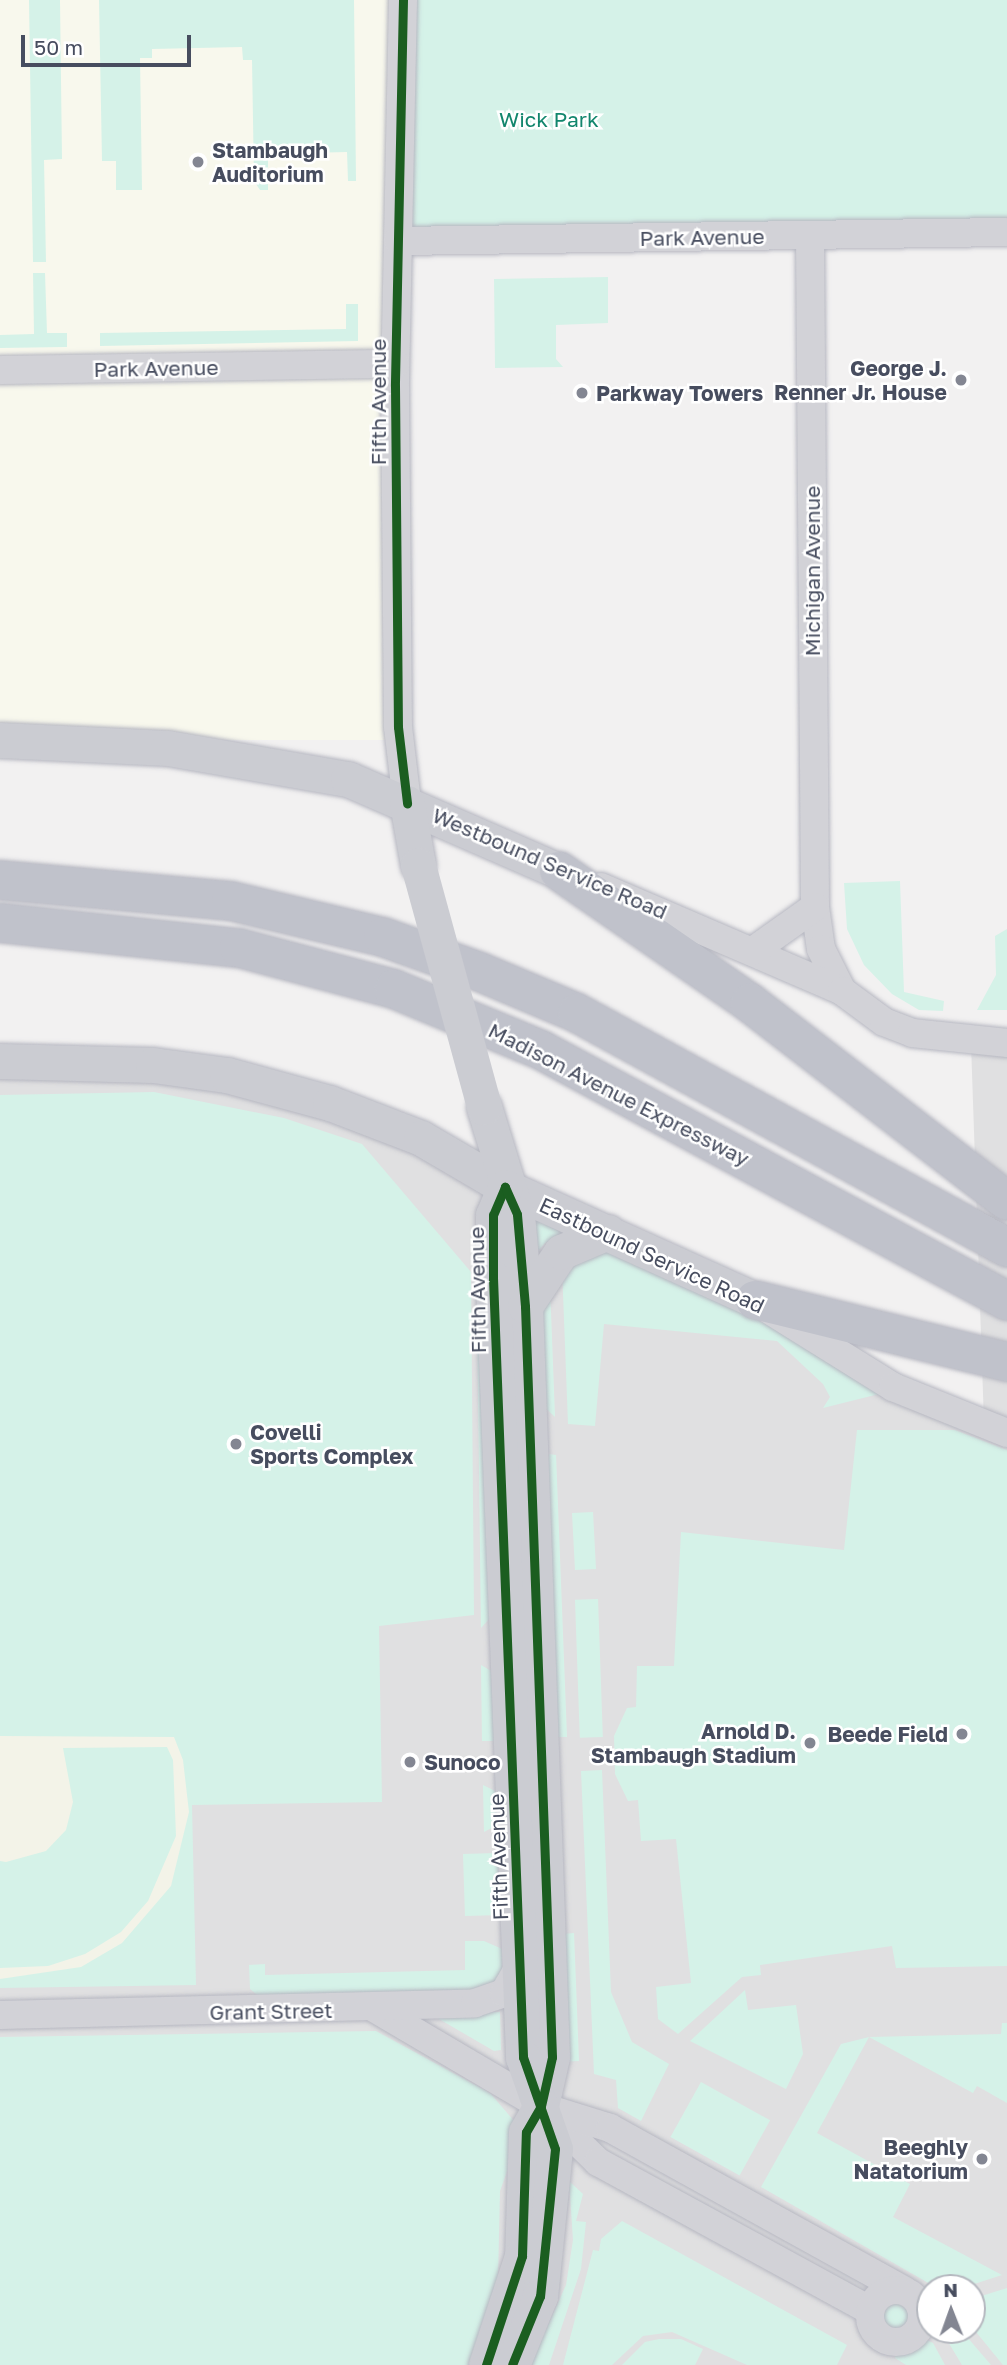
<!DOCTYPE html>
<html>
<head>
<meta charset="utf-8">
<style>
	body { margin:0 }
	#map { position:relative; width:1007px; height:2365px; overflow:hidden; background:#f2f1f1; font-family:"Golos Text",sans-serif }
	div>[style] { position:absolute }
	.commercial>* { inset:0; background:#f8f8ed; transform-origin:0 0 }
	.education>* { inset:0; background:#e0e0e1 }
	.green>* { inset:0; background:#d5f2e8; transform-origin:0 0 }
	.round { border-radius:50% }
	.sand>* { inset:0; background:#f3f3e8 }
	.roads { filter:drop-shadow(0 0 2px #b6b7c1) drop-shadow(0 0 2px #b6b7c1) }
	.minor>* { height:28px; margin:-14px; padding:0 14px; transform-origin:14px; border-radius:14px; background:#d2d2d7 }
	.minor>.ring { margin:-14px; padding:0; box-sizing:content-box; background:none; border:28px solid #d2d2d7; border-radius:50% }
	.major>* { height:35px; margin:-17.5px; padding:0 17.5px; transform-origin:17.5px; border-radius:17.5px; background:#cbccd2 }
	.highway>* { height:38px; margin:-19px; padding:0 19px; transform-origin:19px; border-radius:19px; background:#c0c2cb }
	.major-bridge>* { height:35px; margin:-17.5px; padding:0 17.5px; transform-origin:17.5px; border-radius:17.5px; background:#cbccd2 }
	.cycleway>* { height:9px; margin:-4.5px; padding:0 4.5px; transform-origin:4.5px; border-radius:4.5px; background:#1b5e20 }
	.dots>* { width:19px; height:19px; translate:-50% -50%; box-sizing:border-box; border:4px solid #fff; border-radius:50% }
	span { translate:-50% -50%; white-space:nowrap; text-align:center; line-height:1.15; -webkit-text-stroke:5px #fff; paint-order:stroke }
	.park-label { font-size:21px; color:#12866d }
	.poi-label { font-size:21px; color:#474d5f; font-weight:700 }
	.left { translate:0 -50%; text-align:left }
	.right { translate:-100% -50%; text-align:right }
	.street-label { font-size:21px; color:#474d5f }
	.north { position:absolute; left:916px; top:2274px; width:70px; height:70px; box-sizing:border-box; background:#fff; border:2px solid #b5b8bf; border-radius:50%; rotate:359deg; font-size:19px; font-weight:700; line-height:28px; text-align:center; color:#474d5f }
	.north::after { content:''; display:block; margin:auto; width:24px; height:32px; background:#838692; clip-path:polygon(50% 0,100% 100%,50% 72%,0 100%) }
	.scale { position:absolute; left:21px; top:35px; width:170px; height:32px; box-sizing:border-box; border:4px solid #474d5f; border-top:0; padding-left:9px; font-size:21px; line-height:24px; white-space:nowrap; color:#474d5f; -webkit-text-stroke:5px #fff; paint-order:stroke }
</style>
</head>
<body>
<div id="map">
	<div class="commercial">
		<div style="left:0;top:0;width:403px;height:740px"></div>
	</div>
	<div class="education">
		<div style="clip-path:polygon(evenodd,1007px 1043px,1007px 2365px,0 2365px,0 1061px,279px 1088px,984px 1423px,971px 1044px,1007px 1043px,930px 2288px,972px 2288px,972px 2330px,930px 2330px,930px 2288px)"></div>
	</div>
	<div class="green">
		<div style="clip-path:polygon(29px 0,60px 0,62px 159px,44px 160px,46px 262px,33px 262px)"></div>
		<div style="clip-path:polygon(99px 0,354px 0,356px 181px,348px 181px,347px 152px,268px 154px,268px 190px,260px 190px,254px 181px,252px 60px,243px 60px,242px 47px,152px 49px,152px 58px,140px 58px,142px 190px,116px 190px,116px 161px,102px 161px)"></div>
		<div style="left:403px;top:0;width:604px;height:241px"></div>
		<div style="clip-path:polygon(33px 273px,45px 273px,47px 333px,67px 333px,67px 347px,0 348px,0 335px,34px 334px)"></div>
		<div style="clip-path:polygon(608px 277px,608px 323px,556px 325px,556px 359px,563px 367px,495px 368px,494px 279px)"></div>
		<div style="clip-path:polygon(346px 304px,358px 304px,358px 341px,100px 346px,100px 333px,346px 329px)"></div>
		<div style="clip-path:polygon(900px 881px,904px 992px,944px 1001px,943px 1011px,919px 1010px,892px 994px,864px 965px,847px 929px,844px 883px)"></div>
		<div style="clip-path:polygon(1007px 929px,1007px 1010px,977px 1010px,996px 975px,995px 936px)"></div>
		<div style="clip-path:polygon(154px 1092px,284px 1118px,362px 1144px,471px 1272px,474px 1615px,379px 1626px,382px 1802px,192px 1805px,196px 1985px,0 1988px,0 1095px)"></div>
		<div style="clip-path:polygon(526px 1203px,573px 1227px,545px 1243px,527px 1264px)"></div>
		<div style="clip-path:polygon(598px 1251px,615px 1251px,735px 1307px,887px 1392px,823px 1408px,830px 1397px,823px 1384px,777px 1341px,604px 1324px,595px 1426px,568px 1424px,562px 1267px)"></div>
		<div style="clip-path:polygon(550px 1287px,555px 1417px,541px 1404px,538px 1303px)"></div>
		<div style="clip-path:polygon(477px 1313px,483px 1313px,490px 1618px,481px 1628px)"></div>
		<div style="clip-path:polygon(857px 1430px,955px 1430px,1007px 1450px,1007px 1966px,896px 1968px,892px 1946px,760px 1965px,761px 1975px,742px 1977px,678px 2034px,658px 2019px,656px 1987px,691px 1983px,676px 1839px,641px 1841px,638px 1800px,628px 1801px,615px 1774px,614px 1736px,627px 1708px,636px 1707px,637px 1666px,674px 1666px,681px 1532px,844px 1550px)"></div>
		<div style="clip-path:polygon(549px 1454px,556px 1455px,567px 1737px,554px 1737px,536px 1497px)"></div>
		<div style="left:593px;top:1512px;width:57px;height:21px;rotate:87deg"></div>
		<div style="left:598px;top:1599px;width:138px;height:23px;rotate:88deg"></div>
		<div style="clip-path:polygon(481px 1665px,493px 1672px,499px 1741px,482px 1741px)"></div>
		<div style="clip-path:polygon(602px 1770px,611px 1992px,632px 2042px,669px 2064px,641px 2121px,618px 2108px,616px 2080px,594px 2074px,581px 1771px)"></div>
		<div style="clip-path:polygon(483px 1785px,495px 1791px,499px 1824px,484px 1832px)"></div>
		<div style="clip-path:polygon(497px 1853px,503px 1857px,501px 1915px,465px 1916px,463px 1854px)"></div>
		<div style="clip-path:polygon(574px 1933px,579px 2061px,558px 2062px,562px 1934px)"></div>
		<div style="clip-path:polygon(465px 1941px,484px 1941px,509px 1952px,510px 1963px,486px 1992px,261px 1998px,250px 1989px,249px 1965px,265px 1964px,265px 1975px,465px 1970px)"></div>
		<div style="clip-path:polygon(745px 1990px,748px 2010px,796px 2005px,803px 2054px,786px 2089px,690px 2041px)"></div>
		<div style="clip-path:polygon(427px 2012px,500px 2012px,501px 2050px,494px 2051px)"></div>
		<div style="clip-path:polygon(1002px 2023px,1007px 2023px,1007px 2103px,977px 2086px,973px 2093px,869px 2037px,817px 2133px,910px 2184px,893px 2217px,1002px 2275px,962px 2288px,937px 2288px,761px 2187px,841px 2044px,869px 2037px,1001px 2034px)"></div>
		<div style="clip-path:polygon(376px 2031px,490px 2093px,515px 2122px,514px 2152px,500px 2191px,498px 2281px,469px 2365px,0 2365px,0 2037px)"></div>
		<div style="left:701px;top:2082px;width:79px;height:63px;rotate:29deg"></div>
		<div style="clip-path:polygon(569px 2181px,583px 2194px,576px 2221px,586px 2222px,581px 2269px,549px 2365px,530px 2365px,566px 2285px,573px 2240px)"></div>
		<div style="clip-path:polygon(622px 2221px,847px 2345px,837px 2365px,747px 2365px,672px 2332px,643px 2336px,612px 2365px,563px 2365px,593px 2250px,599px 2251px,601px 2239px)"></div>
		<div style="clip-path:polygon(1007px 2288px,1007px 2365px,1003px 2365px,972px 2327px,972px 2299px)"></div>
		<div class="round" style="left:878px;top:2297px;width:36px;height:36px"></div>
		<div style="clip-path:polygon(941px 2330px,961px 2330px,991px 2365px,962px 2365px)"></div>
		<div style="clip-path:polygon(922px 2338px,933px 2343px,945px 2365px,906px 2365px,895px 2358px,898px 2349px)"></div>
		<div style="clip-path:polygon(659px 2339px,681px 2339px,703px 2349px,695px 2365px,622px 2365px,645px 2342px)"></div>
	</div>
	<div class="sand">
		<div style="clip-path:polygon(0 1736px,174px 1737px,183px 1760px,189px 1812px,171px 1886px,122px 1943px,81px 1967px,0 1979px,0 1968px,48px 1966px,85px 1954px,121px 1932px,148px 1901px,176px 1836px,173px 1760px,167px 1747px,63px 1748px,73px 1802px,66px 1830px,46px 1851px,6px 1862px,0 1861px)"></div>
	</div>
	<div class="roads">
		<div class="minor">
			<div style="left:403px;top:0;width:386px;rotate:91.2deg"></div>
			<div style="left:395px;top:386px;width:341px;rotate:89.5deg"></div>
			<div style="left:398px;top:727px;width:77px;rotate:83.2deg"></div>
			<div style="left:810px;top:235px;width:672px;rotate:89.57deg"></div>
			<div style="left:815px;top:907px;width:42px;rotate:81.9deg"></div>
			<div style="left:821px;top:949px;width:47px;rotate:63.4deg"></div>
			<div style="left:398px;top:241px;width:609px;rotate:-0.85deg"></div>
			<div style="left:0;top:370px;width:395px;rotate:-0.9deg"></div>
			<div style="left:601px;top:887px;width:262px;rotate:23.3deg"></div>
			<div style="left:842px;top:991px;width:52px;rotate:36.4deg"></div>
			<div style="left:884px;top:1022px;width:30px;rotate:21deg"></div>
			<div style="left:912px;top:1033px;width:96px;rotate:6deg"></div>
			<div style="left:753px;top:951px;width:76px;rotate:-35.4deg"></div>
			<div style="left:771px;top:1311px;width:144px;rotate:31.9deg"></div>
			<div style="left:893px;top:1387px;width:123px;rotate:22deg"></div>
			<div style="left:376px;top:2009px;width:191px;rotate:30.5deg"></div>
			<div style="left:541px;top:2106px;width:80px;rotate:44.5deg"></div>
			<div style="left:598px;top:2162px;width:310px;rotate:28.6deg"></div>
			<div style="left:0;top:2015px;width:475px;rotate:-1.4deg"></div>
			<div style="left:475px;top:2003px;width:31px;rotate:-19deg"></div>
			<div style="left:504px;top:1993px;width:34px;rotate:-60deg"></div>
			<div style="left:549px;top:2109px;width:64px;rotate:17.3deg"></div>
			<div style="left:610px;top:2128px;width:335px;rotate:28.9deg"></div>
			<div class="ring" style="left:870px;top:2290px;width:24px;height:24px"></div>
		</div>
		<div class="major">
			<div style="left:0;top:740px;width:168px;rotate:2.7deg"></div>
			<div style="left:168px;top:748px;width:183px;rotate:9.8deg"></div>
			<div style="left:348px;top:779px;width:230px;rotate:23.6deg"></div>
			<div style="left:407px;top:803px;width:63px;rotate:79.9deg"></div>
			<div style="left:0;top:1061px;width:153px;rotate:1.5deg"></div>
			<div style="left:153px;top:1065px;width:75px;rotate:7.7deg"></div>
			<div style="left:227px;top:1075px;width:107px;rotate:15.2deg"></div>
			<div style="left:330px;top:1103px;width:97px;rotate:21deg"></div>
			<div style="left:421px;top:1138px;width:97px;rotate:30.3deg"></div>
			<div style="left:505px;top:1187px;width:274px;rotate:24.3deg"></div>
			<div style="left:484px;top:1107px;width:112px;rotate:72.9deg"></div>
			<div style="left:517px;top:1214px;width:92px;rotate:85deg"></div>
			<div style="left:525px;top:1306px;width:751px;rotate:87.94deg"></div>
			<div style="left:552px;top:2057px;width:50px;rotate:102.7deg"></div>
			<div style="left:541px;top:2106px;width:30px;rotate:120deg"></div>
			<div style="left:526px;top:2132px;width:124px;rotate:91.8deg"></div>
			<div style="left:522px;top:2256px;width:115px;rotate:108.3deg"></div>
			<div style="left:505px;top:1187px;width:30px;rotate:113deg"></div>
			<div style="left:493px;top:1215px;width:63px;rotate:90deg"></div>
			<div style="left:493px;top:1278px;width:780px;rotate:87.79deg"></div>
			<div style="left:523px;top:2057px;width:97px;rotate:70.8deg"></div>
			<div style="left:555px;top:2149px;width:148px;rotate:95.8deg"></div>
			<div style="left:540px;top:2296px;width:74px;rotate:112.1deg"></div>
			<div style="left:525px;top:1306px;width:65px;rotate:-56.3deg"></div>
			<div style="left:561px;top:1252px;width:51px;rotate:-23.1deg"></div>
		</div>
		<div class="highway">
			<div style="left:559px;top:871px;width:232px;rotate:34.6deg"></div>
			<div style="left:750px;top:1003px;width:324px;rotate:37.6deg"></div>
			<div style="left:0;top:880px;width:232px;rotate:5.2deg"></div>
			<div style="left:231px;top:901px;width:156px;rotate:13.3deg"></div>
			<div style="left:383px;top:937px;width:103px;rotate:19.8deg"></div>
			<div style="left:480px;top:972px;width:105px;rotate:22.9deg"></div>
			<div style="left:577px;top:1013px;width:490px;rotate:28.6deg"></div>
			<div style="left:0;top:923px;width:240px;rotate:6deg"></div>
			<div style="left:239px;top:948px;width:160px;rotate:14.8deg"></div>
			<div style="left:394px;top:989px;width:159px;rotate:22.5deg"></div>
			<div style="left:541px;top:1050px;width:529px;rotate:28.31deg"></div>
			<div style="left:755px;top:1300px;width:260px;rotate:13.8deg"></div>
		</div>
	</div>
	<div class="major-bridge">
		<div style="left:418px;top:865px;width:251px;rotate:74.7deg"></div>
	</div>
	<div class="cycleway">
		<div style="left:403px;top:0;width:386px;rotate:91.2deg"></div>
		<div style="left:395px;top:386px;width:341px;rotate:89.5deg"></div>
		<div style="left:398px;top:727px;width:77px;rotate:83.2deg"></div>
		<div style="left:505px;top:1187px;width:30px;rotate:113deg"></div>
		<div style="left:493px;top:1215px;width:63px;rotate:90deg"></div>
		<div style="left:493px;top:1278px;width:780px;rotate:87.79deg"></div>
		<div style="left:523px;top:2057px;width:97px;rotate:70.8deg"></div>
		<div style="left:555px;top:2149px;width:148px;rotate:95.8deg"></div>
		<div style="left:540px;top:2296px;width:74px;rotate:112.1deg"></div>
		<div style="left:486px;top:2365px;width:115px;rotate:-71.7deg"></div>
		<div style="left:522px;top:2256px;width:124px;rotate:-88.2deg"></div>
		<div style="left:526px;top:2132px;width:30px;rotate:-60deg"></div>
		<div style="left:541px;top:2106px;width:50px;rotate:-77.3deg"></div>
		<div style="left:552px;top:2057px;width:751px;rotate:-92.06deg"></div>
		<div style="left:525px;top:1306px;width:92px;rotate:-95deg"></div>
		<div style="left:517px;top:1214px;width:30px;rotate:-114deg"></div>
	</div>
	<div class="dots">
		<div style="left:198px;top:162px;background:#838692"></div>
		<div style="left:961px;top:380px;background:#838692"></div>
		<div style="left:582px;top:393px;background:#838692"></div>
		<div style="left:236px;top:1444px;background:#838692"></div>
		<div style="left:962px;top:1734px;background:#838692"></div>
		<div style="left:810px;top:1743px;background:#838692"></div>
		<div style="left:410px;top:1762px;background:#838692"></div>
		<div style="left:982px;top:2159px;background:#838692"></div>
	</div>
	<div class="park-label">
		<span style="left:549px;top:119px">Wick Park</span>
	</div>
	<div class="poi-label">
		<span class="left" style="left:212px;top:162px">Stambaugh<br>Auditorium</span>
		<span class="right" style="left:947px;top:380px">George J.<br>Renner Jr. House</span>
		<span class="left" style="left:596px;top:393px">Parkway Towers</span>
		<span class="left" style="left:250px;top:1444px">Covelli<br>Sports Complex</span>
		<span class="right" style="left:796px;top:1743px">Arnold D.<br>Stambaugh Stadium</span>
		<span class="right" style="left:948px;top:1734px">Beede Field</span>
		<span class="left" style="left:424px;top:1762px">Sunoco</span>
		<span class="right" style="left:968px;top:2159px">Beeghly<br>Natatorium</span>
	</div>
	<div class="street-label">
		<span style="left:702px;top:237px;rotate:-1deg">Park Avenue</span>
		<span style="left:156px;top:368px;rotate:-1deg">Park Avenue</span>
		<span style="left:378px;top:402px;rotate:-90deg">Fifth Avenue</span>
		<span style="left:812px;top:571px;rotate:-90deg">Michigan Avenue</span>
		<span style="left:550px;top:863px;rotate:23deg">Westbound Service Road</span>
		<span style="left:619px;top:1094px;rotate:27deg">Madison Avenue Expressway</span>
		<span style="left:652px;top:1255px;rotate:25deg">Eastbound Service Road</span>
		<span style="left:477px;top:1290px;rotate:-91deg">Fifth Avenue</span>
		<span style="left:498px;top:1857px;rotate:-92deg">Fifth Avenue</span>
		<span style="left:271px;top:2011px;rotate:-1deg">Grant Street</span>
	</div>
	<div class="north">N</div>
	<div class="scale">50 m</div>
</div>
</body>
</html>
